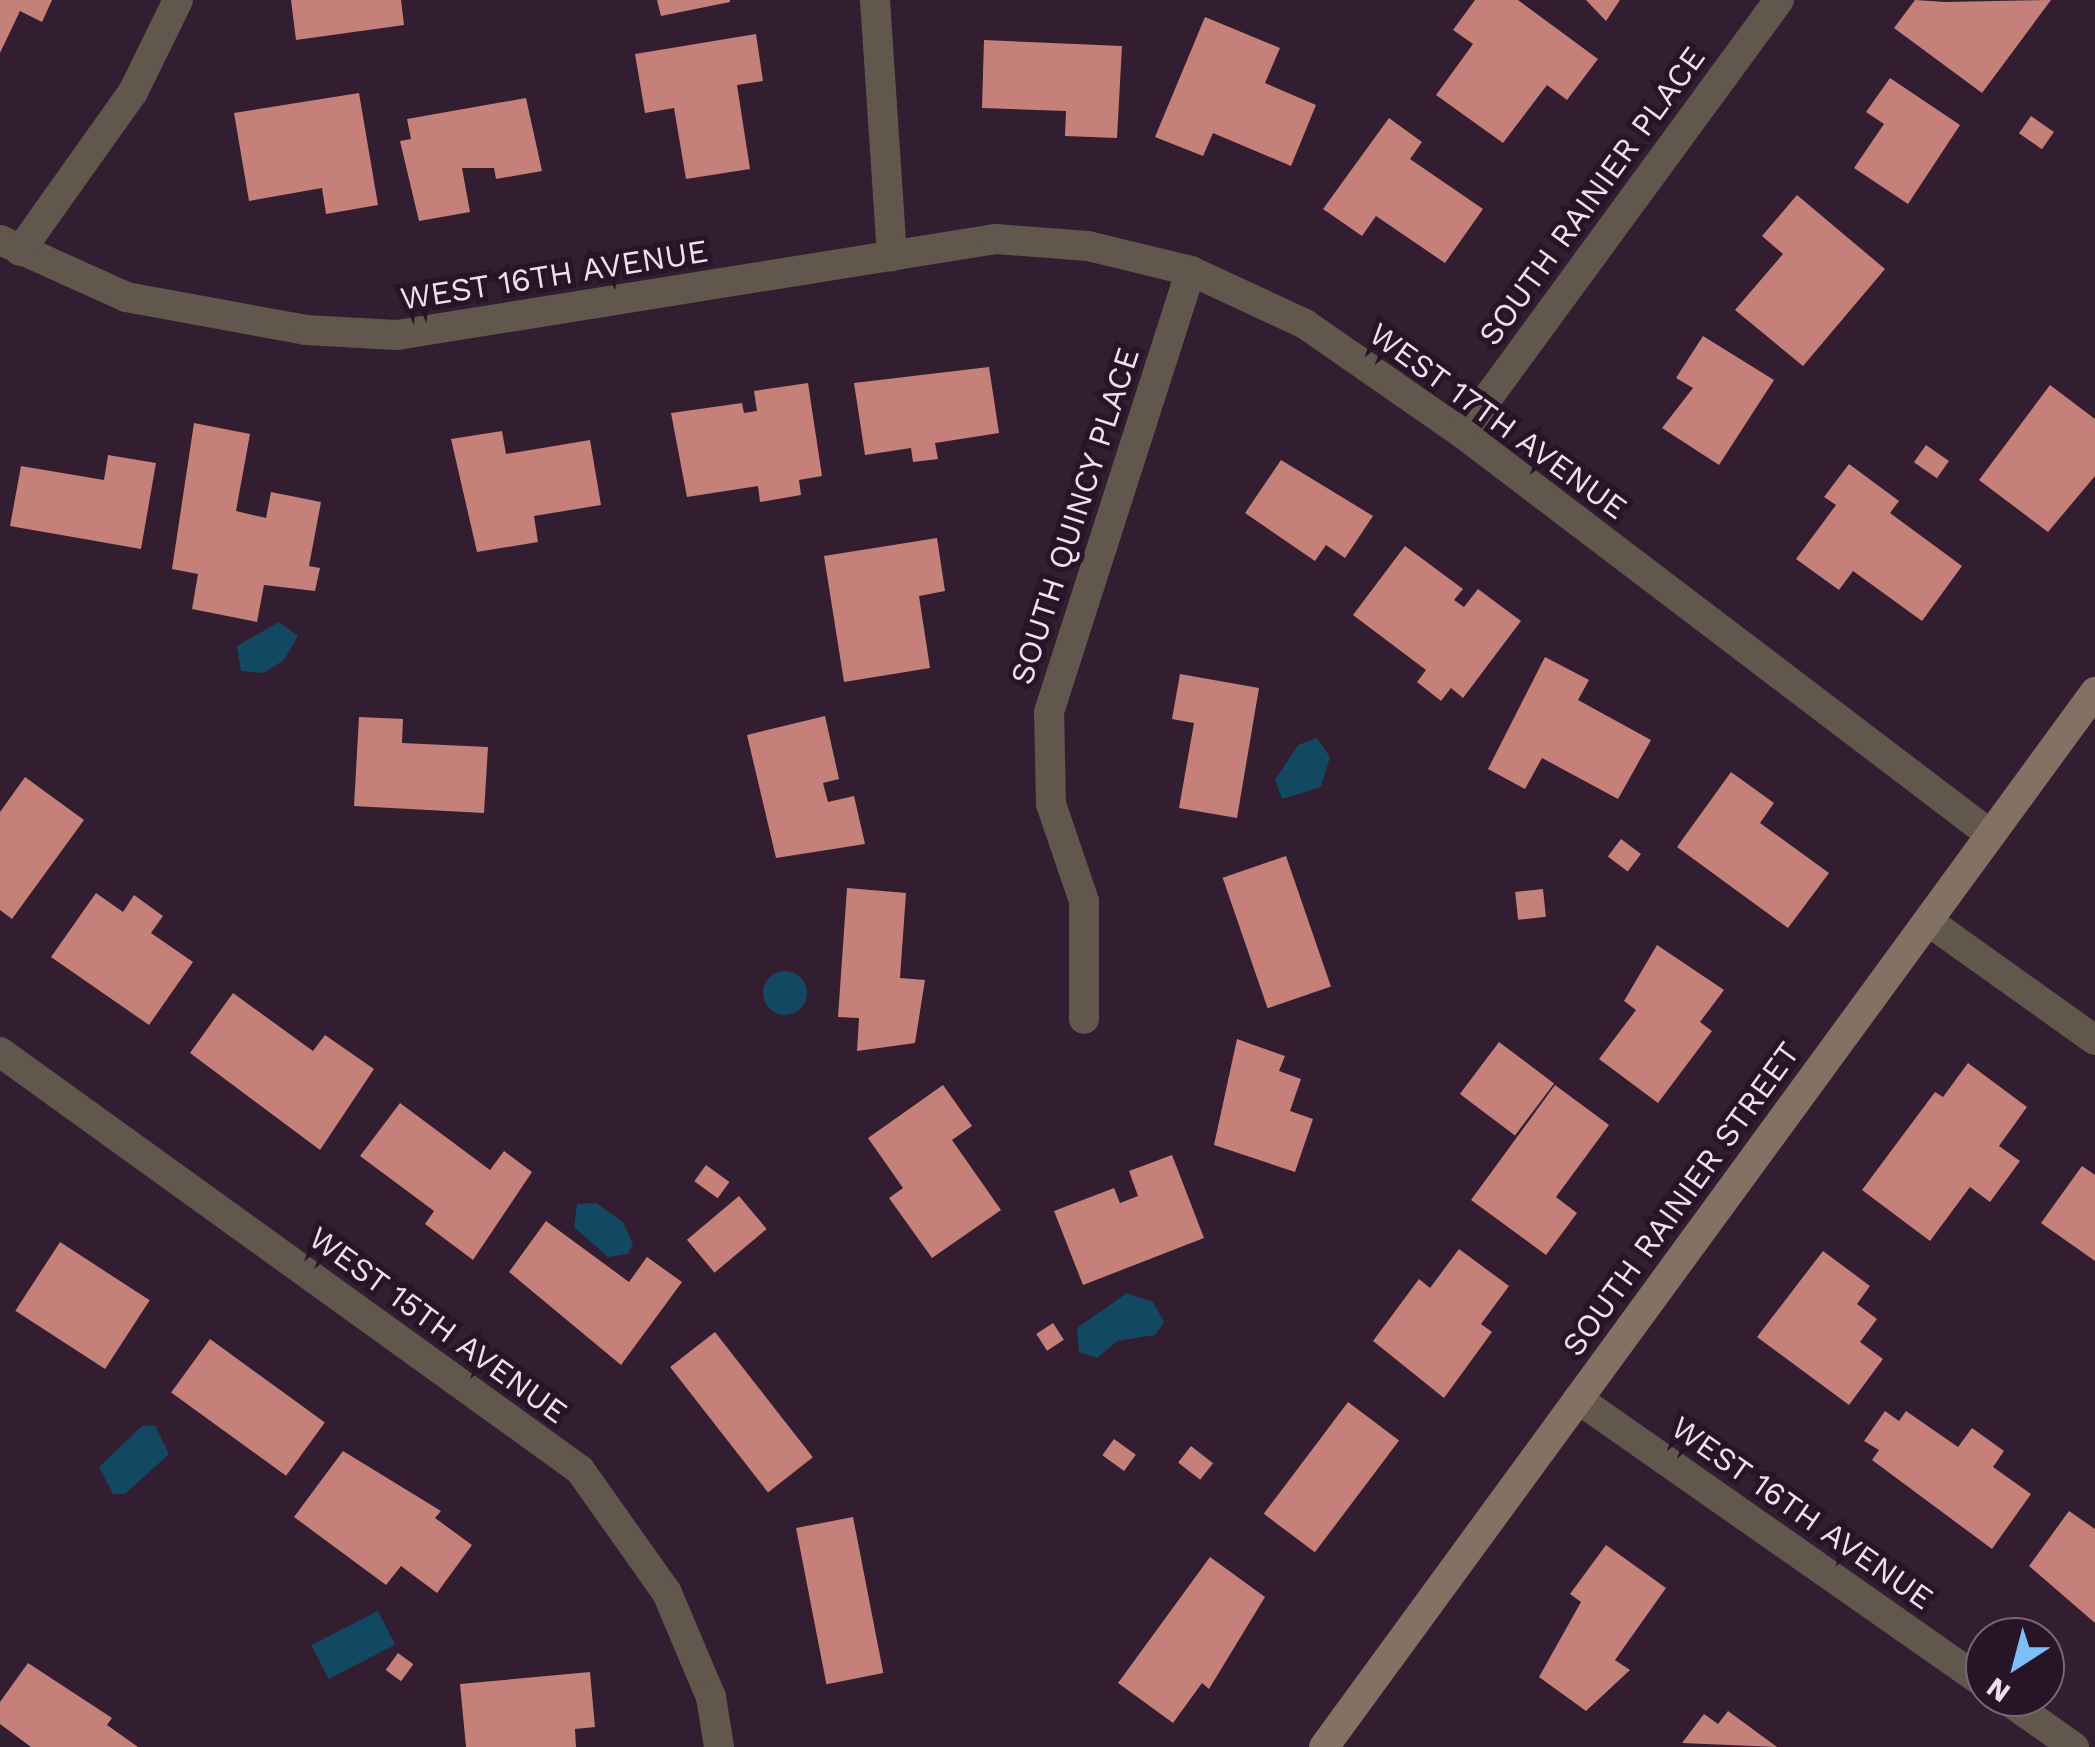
<!DOCTYPE html>
<html>
<head>
<meta charset="utf-8">
<style>
	body { margin:0 }
	#map { position:relative; width:2095px; height:1747px; overflow:hidden; background:#321d31; font-family:"Work Sans",sans-serif }
	div>[style] { position:absolute }
	.water>* { inset:0; background:#124862; transform-origin:0 0 }
	.round { border-radius:50% }
	.building>* { inset:0; background:#c6807a; transform-origin:0 0 }
	.street>* { height:30px; margin:-15px; padding:0 15px; transform-origin:15px; border-radius:15px; background:#62574d }
	.secondary>* { height:30px; margin:-15px; padding:0 15px; transform-origin:15px; border-radius:15px; background:#837263 }
	span { translate:-50% -50%; white-space:nowrap; text-align:center; line-height:1.15; -webkit-text-stroke:10px #281427; paint-order:stroke }
	.street-label { font-size:32px; color:#eee0ec }
	.north { position:absolute; left:1965px; top:1617px; width:100px; height:100px; box-sizing:border-box; background:#281427; border:2px solid #776676; border-radius:50%; rotate:216deg; font-size:28px; font-weight:700; line-height:40px; text-align:center; color:#eee0ec }
	.north::after { content:''; display:block; margin:auto; width:35px; height:45px; background:#7dbef9; clip-path:polygon(50% 0,100% 100%,50% 72%,0 100%) }
</style>
</head>
<body>
<div id="map">
	<div class="water">
		<div style="clip-path:polygon(279px 622px,298px 636px,284px 660px,264px 673px,241px 671px,237px 646px)"></div>
		<div style="clip-path:polygon(1317px 738px,1330px 757px,1321px 787px,1282px 799px,1275px 780px,1298px 745px)"></div>
		<div class="round" style="left:763px;top:971px;width:44px;height:44px"></div>
		<div style="clip-path:polygon(577px 1204px,596px 1203px,623px 1222px,633px 1244px,628px 1254px,608px 1257px,574px 1227px)"></div>
		<div style="clip-path:polygon(1127px 1293px,1153px 1302px,1164px 1322px,1155px 1335px,1117px 1341px,1097px 1358px,1079px 1352px,1077px 1328px)"></div>
		<div style="clip-path:polygon(155px 1425px,169px 1454px,125px 1494px,113px 1494px,99px 1467px,142px 1426px)"></div>
		<div style="left:378px;top:1611px;width:38px;height:75px;rotate:63deg"></div>
	</div>
	<div class="building">
		<div style="clip-path:polygon(0 0,52px 0,42px 22px,20px 11px,0 53px)"></div>
		<div style="clip-path:polygon(291px 0,401px 0,404px 25px,296px 40px)"></div>
		<div style="clip-path:polygon(657px 0,730px 0,730px 2px,661px 16px)"></div>
		<div style="clip-path:polygon(1475px 0,1518px 0,1598px 59px,1567px 100px,1547px 85px,1503px 143px,1436px 95px,1473px 44px,1453px 30px)"></div>
		<div style="clip-path:polygon(1586px 0,1620px 0,1606px 21px)"></div>
		<div style="clip-path:polygon(1915px 0,1945px 2px,2051px 0,1982px 93px,1894px 28px)"></div>
		<div style="clip-path:polygon(1205px 17px,1280px 48px,1265px 83px,1316px 105px,1291px 166px,1213px 133px,1203px 156px,1155px 137px)"></div>
		<div style="clip-path:polygon(756px 34px,763px 81px,737px 85px,750px 169px,686px 179px,674px 108px,645px 113px,635px 54px)"></div>
		<div style="clip-path:polygon(984px 40px,1122px 46px,1117px 138px,1065px 136px,1066px 111px,982px 108px)"></div>
		<div style="clip-path:polygon(1890px 78px,1960px 125px,1908px 204px,1854px 168px,1884px 124px,1866px 112px)"></div>
		<div style="clip-path:polygon(359px 93px,378px 205px,326px 214px,322px 188px,249px 201px,234px 113px)"></div>
		<div style="clip-path:polygon(526px 98px,542px 171px,496px 179px,494px 168px,462px 168px,470px 212px,419px 221px,400px 141px,411px 139px,407px 119px)"></div>
		<div style="left:2031px;top:116px;width:28px;height:21px;rotate:35deg"></div>
		<div style="clip-path:polygon(1389px 118px,1422px 142px,1410px 159px,1483px 209px,1445px 263px,1376px 216px,1362px 236px,1323px 209px)"></div>
		<div style="clip-path:polygon(1797px 195px,1885px 269px,1803px 366px,1735px 310px,1783px 254px,1762px 236px)"></div>
		<div style="clip-path:polygon(1703px 336px,1774px 380px,1719px 465px,1662px 428px,1693px 388px,1676px 378px)"></div>
		<div style="clip-path:polygon(989px 367px,999px 433px,935px 443px,938px 459px,913px 462px,911px 448px,865px 455px,854px 383px)"></div>
		<div style="clip-path:polygon(808px 383px,822px 476px,799px 480px,801px 495px,760px 502px,758px 486px,687px 497px,671px 413px,742px 403px,744px 413px,757px 411px,754px 391px)"></div>
		<div style="clip-path:polygon(2050px 385px,2095px 419px,2095px 476px,2048px 532px,1979px 480px)"></div>
		<div style="clip-path:polygon(194px 423px,250px 434px,236px 511px,266px 518px,271px 492px,321px 502px,309px 566px,320px 568px,315px 591px,264px 585px,257px 622px,192px 609px,198px 574px,172px 569px)"></div>
		<div style="clip-path:polygon(502px 431px,506px 454px,590px 440px,601px 505px,534px 516px,538px 542px,477px 552px,451px 439px)"></div>
		<div style="left:1926px;top:445px;width:28px;height:21px;rotate:35deg"></div>
		<div style="clip-path:polygon(108px 455px,156px 463px,141px 549px,10px 526px,21px 466px,104px 480px)"></div>
		<div style="clip-path:polygon(1281px 460px,1373px 516px,1345px 558px,1326px 545px,1315px 561px,1245px 513px)"></div>
		<div style="clip-path:polygon(1849px 464px,1899px 501px,1890px 513px,1962px 566px,1922px 621px,1853px 571px,1839px 590px,1796px 559px,1836px 505px,1824px 497px)"></div>
		<div style="clip-path:polygon(937px 538px,945px 591px,919px 596px,930px 668px,844px 682px,824px 556px)"></div>
		<div style="clip-path:polygon(1405px 546px,1463px 589px,1454px 600px,1464px 607px,1478px 589px,1521px 621px,1463px 698px,1451px 688px,1441px 701px,1417px 682px,1426px 670px,1353px 615px)"></div>
		<div style="clip-path:polygon(1545px 657px,1589px 680px,1578px 700px,1651px 740px,1618px 799px,1542px 758px,1525px 789px,1488px 769px)"></div>
		<div style="clip-path:polygon(1180px 674px,1259px 688px,1237px 818px,1179px 808px,1194px 723px,1172px 719px)"></div>
		<div style="clip-path:polygon(825px 716px,839px 779px,823px 783px,828px 802px,854px 796px,865px 844px,776px 858px,747px 735px)"></div>
		<div style="clip-path:polygon(359px 717px,403px 719px,402px 743px,488px 747px,484px 813px,354px 806px)"></div>
		<div style="clip-path:polygon(1731px 772px,1774px 803px,1760px 823px,1829px 873px,1788px 928px,1677px 847px)"></div>
		<div style="clip-path:polygon(25px 777px,84px 820px,12px 919px,0 910px,0 812px)"></div>
		<div style="left:1621px;top:839px;width:25px;height:22px;rotate:37deg"></div>
		<div style="left:1286px;top:856px;width:138px;height:67px;rotate:71deg"></div>
		<div style="clip-path:polygon(847px 888px,906px 893px,900px 978px,925px 980px,915px 1043px,857px 1051px,859px 1018px,838px 1017px)"></div>
		<div style="left:1543px;top:889px;width:28px;height:28px;rotate:84deg"></div>
		<div style="clip-path:polygon(96px 893px,123px 912px,134px 895px,163px 916px,151px 933px,193px 962px,149px 1025px,51px 957px)"></div>
		<div style="clip-path:polygon(1657px 945px,1724px 990px,1700px 1022px,1712px 1031px,1658px 1103px,1599px 1059px,1636px 1010px,1624px 1001px)"></div>
		<div style="clip-path:polygon(233px 993px,313px 1051px,325px 1035px,374px 1069px,320px 1150px,190px 1053px)"></div>
		<div style="clip-path:polygon(1237px 1039px,1285px 1056px,1279px 1071px,1301px 1079px,1290px 1111px,1313px 1119px,1295px 1172px,1214px 1145px)"></div>
		<div style="left:1499px;top:1042px;width:69px;height:65px;rotate:37deg"></div>
		<div style="clip-path:polygon(1968px 1063px,2027px 1107px,1999px 1146px,2020px 1161px,1990px 1202px,1970px 1187px,1930px 1241px,1862px 1190px,1935px 1092px,1943px 1097px)"></div>
		<div style="clip-path:polygon(943px 1085px,972px 1126px,952px 1140px,1001px 1210px,932px 1258px,889px 1198px,903px 1188px,868px 1138px)"></div>
		<div style="clip-path:polygon(1555px 1085px,1609px 1125px,1556px 1197px,1577px 1213px,1546px 1255px,1471px 1200px)"></div>
		<div style="clip-path:polygon(400px 1103px,490px 1170px,504px 1151px,532px 1172px,473px 1260px,425px 1224px,434px 1211px,360px 1156px)"></div>
		<div style="clip-path:polygon(1172px 1155px,1204px 1238px,1083px 1285px,1054px 1211px,1114px 1188px,1120px 1203px,1138px 1196px,1129px 1171px)"></div>
		<div style="left:706px;top:1165px;width:29px;height:20px;rotate:36deg"></div>
		<div style="clip-path:polygon(2082px 1166px,2095px 1175px,2095px 1261px,2041px 1223px)"></div>
		<div style="left:739px;top:1196px;width:43px;height:68px;rotate:50deg"></div>
		<div style="clip-path:polygon(546px 1221px,629px 1282px,647px 1257px,682px 1282px,621px 1365px,509px 1272px)"></div>
		<div style="left:60px;top:1242px;width:107px;height:82px;rotate:33deg"></div>
		<div style="clip-path:polygon(1459px 1249px,1509px 1286px,1481px 1324px,1492px 1332px,1444px 1398px,1373px 1341px,1419px 1279px,1430px 1288px)"></div>
		<div style="clip-path:polygon(1823px 1251px,1870px 1286px,1857px 1304px,1877px 1319px,1860px 1342px,1883px 1359px,1849px 1405px,1757px 1337px)"></div>
		<div style="left:1053px;top:1323px;width:20px;height:20px;rotate:57deg"></div>
		<div style="left:715px;top:1332px;width:159px;height:57px;rotate:52deg"></div>
		<div style="left:210px;top:1339px;width:142px;height:66px;rotate:36deg"></div>
		<div style="left:1348px;top:1402px;width:64px;height:140px;rotate:37deg"></div>
		<div style="clip-path:polygon(1885px 1411px,1899px 1421px,1906px 1411px,1958px 1447px,1972px 1428px,2004px 1451px,1993px 1467px,2031px 1494px,1992px 1549px,1872px 1460px,1879px 1450px,1864px 1441px)"></div>
		<div style="left:1114px;top:1439px;width:27px;height:20px;rotate:36deg"></div>
		<div style="left:1191px;top:1446px;width:28px;height:21px;rotate:38deg"></div>
		<div style="clip-path:polygon(343px 1451px,441px 1511px,435px 1518px,472px 1545px,437px 1593px,401px 1566px,386px 1585px,294px 1517px)"></div>
		<div style="clip-path:polygon(2069px 1511px,2095px 1529px,2095px 1623px,2029px 1566px)"></div>
		<div style="left:853px;top:1517px;width:159px;height:58px;rotate:79deg"></div>
		<div style="clip-path:polygon(1606px 1545px,1666px 1588px,1615px 1660px,1630px 1670px,1586px 1711px,1539px 1677px,1581px 1602px,1570px 1594px)"></div>
		<div style="clip-path:polygon(1210px 1557px,1265px 1597px,1209px 1689px,1202px 1683px,1173px 1723px,1118px 1683px)"></div>
		<div style="left:398px;top:1653px;width:19px;height:21px;rotate:36deg"></div>
		<div style="clip-path:polygon(28px 1663px,112px 1718px,107px 1725px,138px 1747px,31px 1747px,0 1724px,0 1702px)"></div>
		<div style="clip-path:polygon(590px 1672px,595px 1727px,575px 1729px,576px 1747px,466px 1747px,460px 1684px)"></div>
		<div style="clip-path:polygon(1728px 1711px,1777px 1747px,1682px 1743px,1704px 1714px,1718px 1724px)"></div>
	</div>
	<div class="street">
		<div style="left:875px;top:0;width:257px;rotate:86.2deg"></div>
		<div style="left:0;top:240px;width:138px;rotate:24.3deg"></div>
		<div style="left:126px;top:297px;width:182px;rotate:10.4deg"></div>
		<div style="left:305px;top:330px;width:92px;rotate:3.1deg"></div>
		<div style="left:397px;top:335px;width:607px;rotate:-9.11deg"></div>
		<div style="left:996px;top:239px;width:92px;rotate:4.4deg"></div>
		<div style="left:1088px;top:246px;width:106px;rotate:13.6deg"></div>
		<div style="left:1191px;top:271px;width:126px;rotate:24.9deg"></div>
		<div style="left:1305px;top:324px;width:191px;rotate:34.8deg"></div>
		<div style="left:1462px;top:433px;width:664px;rotate:37.23deg"></div>
		<div style="left:20px;top:251px;width:195px;rotate:-54.6deg"></div>
		<div style="left:133px;top:92px;width:102px;rotate:-63.9deg"></div>
		<div style="left:1462px;top:433px;width:537px;rotate:-53.79deg"></div>
		<div style="left:1928px;top:921px;width:205px;rotate:35.5deg"></div>
		<div style="left:1084px;top:1019px;width:118px;rotate:-90deg"></div>
		<div style="left:1084px;top:901px;width:102px;rotate:-108.8deg"></div>
		<div style="left:1051px;top:804px;width:92px;rotate:-91.2deg"></div>
		<div style="left:1049px;top:712px;width:463px;rotate:-72.2deg"></div>
		<div style="left:0;top:1052px;width:715px;rotate:35.78deg"></div>
		<div style="left:580px;top:1470px;width:151px;rotate:54.7deg"></div>
		<div style="left:667px;top:1593px;width:113px;rotate:67.1deg"></div>
		<div style="left:711px;top:1697px;width:51px;rotate:80.9deg"></div>
		<div style="left:1578px;top:1399px;width:497px;rotate:35deg"></div>
		<div style="left:2003px;top:1697px;width:87px;rotate:35.2deg"></div>
	</div>
	<div class="secondary">
		<div style="left:1324px;top:1747px;width:1307px;rotate:-53.84deg"></div>
	</div>
	<div class="street-label">
		<span style="left:1592px;top:196px;rotate:-54deg">SOUTH RAINIER PLACE</span>
		<span style="left:554px;top:275px;rotate:-9deg">WEST 16TH AVENUE</span>
		<span style="left:1498px;top:421px;rotate:36deg">WEST 17TH AVENUE</span>
		<span style="left:1075px;top:516px;rotate:-72deg">SOUTH QUINCY PLACE</span>
		<span style="left:1681px;top:1199px;rotate:-54deg">SOUTH RAINIER STREET</span>
		<span style="left:438px;top:1325px;rotate:36deg">WEST 15TH AVENUE</span>
		<span style="left:1802px;top:1513px;rotate:35deg">WEST 16TH AVENUE</span>
	</div>
	<div class="north">N</div>
</div>
</body>
</html>
